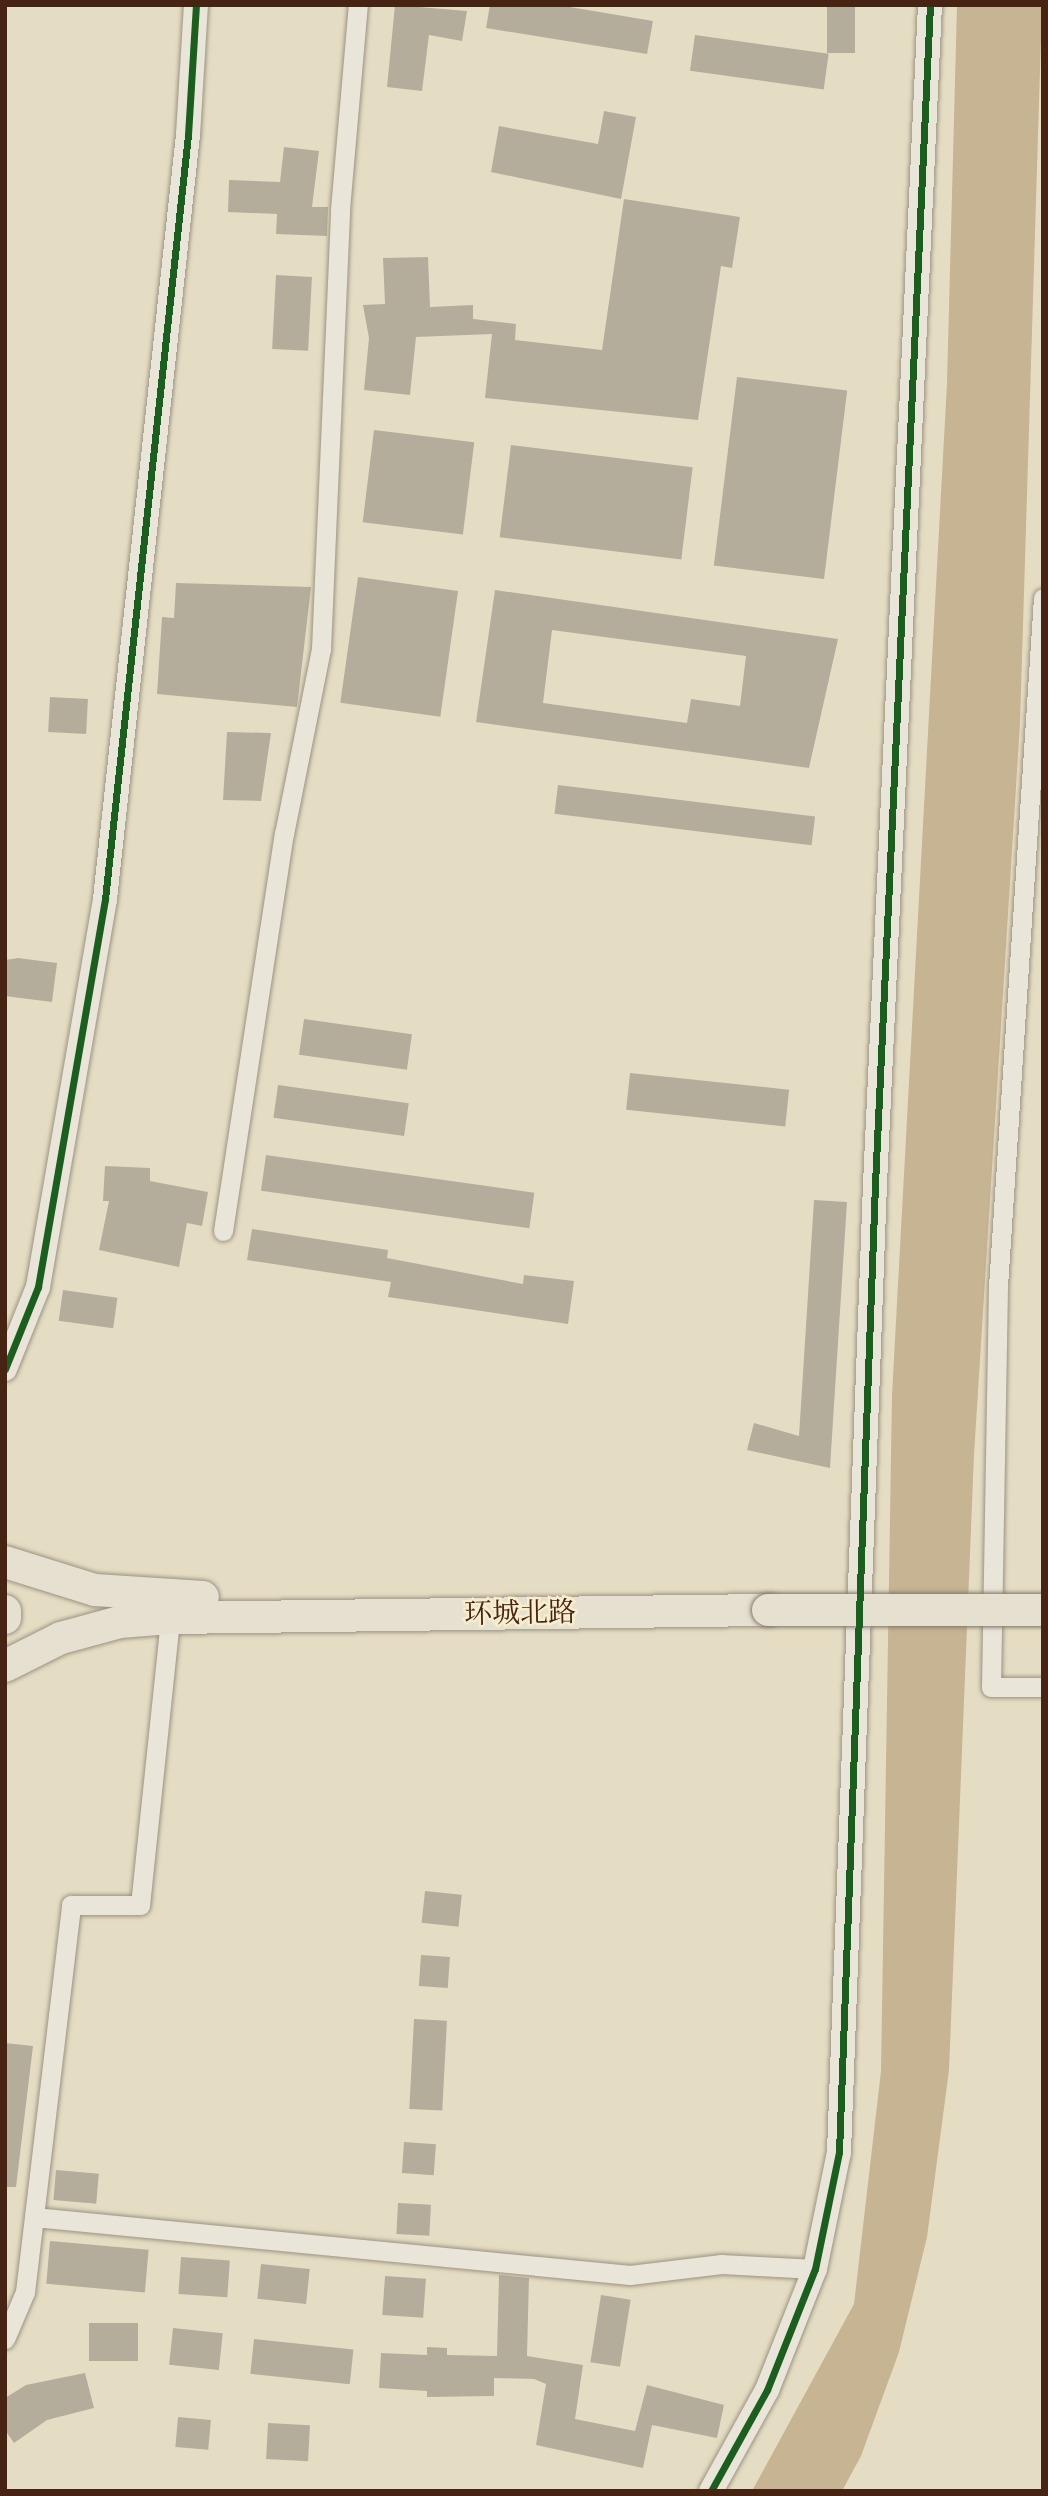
<!DOCTYPE html>
<html>
<head>
<meta charset="utf-8">
<style>
	body { margin:0 }
	#map { position:relative; width:1048px; height:2496px; overflow:hidden; background:#e5ddc3; font-family:"IM FELL DW Pica","Noto Serif SC",serif }
	div>[style] { position:absolute }
	.water>* { inset:0; background:#c6b492 }
	.building>* { inset:0; background:#b5ad9b; transform-origin:0 0 }
	.roads { filter:drop-shadow(0 0 2px #9c9282) drop-shadow(0 0 2px #9c9282) }
	.minor>* { height:19px; margin:-9.5px; padding:0 9.5px; transform-origin:9.5px; border-radius:9.5px; background:#e9e5d8 }
	.tertiary>* { height:24px; margin:-12px; padding:0 12px; transform-origin:12px; border-radius:12px; background:#e9e5d8 }
	.primary>* { height:32px; margin:-16px; padding:0 16px; transform-origin:16px; border-radius:16px; background:#e6e0d1 }
	.bridges { filter:drop-shadow(0 0 2px #847a6c) drop-shadow(0 0 2px #847a6c) }
	.primary-bridge>* { height:32px; margin:-16px; padding:0 16px; transform-origin:16px; border-radius:16px; background:#e6e0d1 }
	.cycleway>* { height:7px; margin:-3.5px; padding:0 3.5px; transform-origin:3.5px; border-radius:3.5px; background:#1b5e20 }
	span { translate:-50% -50%; white-space:nowrap; text-align:center; line-height:1.15; -webkit-text-stroke:5px #f8edce; paint-order:stroke }
	.street-label { font-size:28px; color:#462313 }
	.frame { position:absolute; inset:0; border:7px solid #462313; pointer-events:none }
</style>
</head>
<body>
<div id="map">
	<div class="water">
		<div style="clip-path:polygon(957px 5px,1042px 5px,1020px 723px,974px 1455px,949px 2070px,927px 2237px,899px 2352px,861px 2456px,842px 2491px,752px 2491px,854px 2304px,881px 2071px,892px 1395px,947px 383px)"></div>
	</div>
	<div class="building">
		<div style="clip-path:polygon(395px 5px,467px 11px,462px 41px,429px 35px,422px 91px,387px 87px)"></div>
		<div style="clip-path:polygon(490px 5px,558px 5px,653px 21px,647px 54px,486px 28px)"></div>
		<div style="left:827px;top:5px;width:28px;height:48px"></div>
		<div style="left:695px;top:35px;width:135px;height:36px;rotate:8deg"></div>
		<div style="clip-path:polygon(604px 111px,636px 117px,621px 199px,491px 172px,499px 126px,598px 144px)"></div>
		<div style="clip-path:polygon(284px 147px,319px 151px,312px 207px,328px 207px,327px 236px,276px 234px,277px 214px,228px 212px,229px 180px,280px 182px)"></div>
		<div style="clip-path:polygon(624px 199px,740px 217px,732px 268px,721px 266px,698px 420px,485px 398px,492px 334px,416px 337px,410px 395px,364px 390px,369px 338px,363px 305px,385px 304px,383px 258px,428px 257px,430px 307px,473px 305px,473px 319px,516px 324px,515px 340px,602px 350px)"></div>
		<div style="left:276px;top:275px;width:36px;height:74px;rotate:3deg"></div>
		<div style="left:737px;top:377px;width:111px;height:190px;rotate:7deg"></div>
		<div style="left:374px;top:430px;width:101px;height:93px;rotate:7deg"></div>
		<div style="left:511px;top:445px;width:183px;height:93px;rotate:7deg"></div>
		<div style="left:358px;top:577px;width:101px;height:127px;rotate:8deg"></div>
		<div style="clip-path:polygon(176px 583px,311px 587px,297px 707px,157px 694px,162px 617px,174px 618px)"></div>
		<div style="clip-path:polygon(evenodd,495px 590px,838px 639px,809px 768px,476px 722px,495px 590px,552px 630px,746px 656px,740px 706px,691px 699px,687px 723px,543px 703px,552px 630px)"></div>
		<div style="left:50px;top:697px;width:38px;height:35px;rotate:3deg"></div>
		<div style="clip-path:polygon(227px 732px,271px 733px,261px 801px,223px 800px)"></div>
		<div style="left:558px;top:785px;width:259px;height:29px;rotate:7deg"></div>
		<div style="clip-path:polygon(18px 958px,57px 963px,52px 1002px,5px 996px,5px 960px)"></div>
		<div style="left:304px;top:1019px;width:109px;height:36px;rotate:8deg"></div>
		<div style="left:630px;top:1073px;width:160px;height:37px;rotate:6deg"></div>
		<div style="left:278px;top:1085px;width:132px;height:33px;rotate:8deg"></div>
		<div style="left:266px;top:1155px;width:271px;height:36px;rotate:8deg"></div>
		<div style="clip-path:polygon(105px 1166px,150px 1168px,150px 1181px,208px 1192px,202px 1226px,187px 1223px,179px 1267px,99px 1250px,109px 1201px,103px 1201px)"></div>
		<div style="clip-path:polygon(814px 1200px,847px 1202px,830px 1468px,747px 1450px,754px 1423px,799px 1436px)"></div>
		<div style="clip-path:polygon(252px 1229px,388px 1250px,387px 1258px,523px 1284px,524px 1275px,574px 1281px,568px 1324px,388px 1297px,391px 1282px,247px 1260px)"></div>
		<div style="left:63px;top:1290px;width:55px;height:31px;rotate:8deg"></div>
		<div style="left:425px;top:1891px;width:37px;height:32px;rotate:6deg"></div>
		<div style="left:421px;top:1955px;width:29px;height:31px;rotate:4deg"></div>
		<div style="left:414px;top:2019px;width:33px;height:90px;rotate:3deg"></div>
		<div style="clip-path:polygon(5px 2043px,33px 2046px,16px 2187px,5px 2187px)"></div>
		<div style="left:404px;top:2142px;width:32px;height:31px;rotate:4deg"></div>
		<div style="left:56px;top:2170px;width:43px;height:30px;rotate:5deg"></div>
		<div style="left:398px;top:2203px;width:33px;height:31px;rotate:3deg"></div>
		<div style="left:50px;top:2241px;width:99px;height:43px;rotate:5deg"></div>
		<div style="left:181px;top:2257px;width:49px;height:37px;rotate:4deg"></div>
		<div style="left:261px;top:2264px;width:49px;height:35px;rotate:6deg"></div>
		<div style="clip-path:polygon(499px 2275px,529px 2278px,527px 2356px,583px 2365px,575px 2419px,635px 2431px,647px 2385px,724px 2405px,717px 2438px,652px 2425px,643px 2468px,536px 2445px,546px 2384px,534px 2379px,494px 2378px,494px 2396px,427px 2397px,427px 2391px,379px 2388px,381px 2353px,427px 2355px,427px 2347px,447px 2348px,447px 2355px,497px 2356px)"></div>
		<div style="left:385px;top:2276px;width:41px;height:39px;rotate:4deg"></div>
		<div style="left:601px;top:2295px;width:30px;height:68px;rotate:9deg"></div>
		<div style="left:89px;top:2323px;width:49px;height:38px"></div>
		<div style="left:173px;top:2328px;width:50px;height:37px;rotate:6deg"></div>
		<div style="left:254px;top:2339px;width:100px;height:35px;rotate:6deg"></div>
		<div style="clip-path:polygon(85px 2373px,94px 2408px,47px 2420px,14px 2443px,5px 2430px,5px 2398px,26px 2385px)"></div>
		<div style="left:178px;top:2417px;width:33px;height:30px;rotate:5deg"></div>
		<div style="left:268px;top:2423px;width:42px;height:36px;rotate:3deg"></div>
	</div>
	<div class="roads">
		<div class="minor">
			<div style="left:1043px;top:598px;width:689px;rotate:93.74deg"></div>
			<div style="left:998px;top:1286px;width:401px;rotate:91deg"></div>
			<div style="left:991px;top:1687px;width:52px"></div>
			<div style="left:223px;top:1231px;width:402px;rotate:-81.3deg"></div>
			<div style="left:284px;top:834px;width:189px;rotate:-78.7deg"></div>
			<div style="left:321px;top:649px;width:440px;rotate:-87.5deg"></div>
			<div style="left:340px;top:209px;width:205px;rotate:-85deg"></div>
			<div style="left:34px;top:2217px;width:599px;rotate:5.56deg"></div>
			<div style="left:630px;top:2275px;width:92px;rotate:-6.9deg"></div>
			<div style="left:721px;top:2264px;width:94px;rotate:3deg"></div>
			<div style="left:5px;top:2339px;width:51px;rotate:-66.9deg"></div>
			<div style="left:25px;top:2292px;width:390px;rotate:-83.2deg"></div>
			<div style="left:71px;top:1905px;width:69px"></div>
			<div style="left:140px;top:1905px;width:289px;rotate:-84deg"></div>
		</div>
		<div class="tertiary">
			<div style="left:5px;top:1369px;width:88px;rotate:-68.1deg"></div>
			<div style="left:38px;top:1287px;width:394px;rotate:-80.2deg"></div>
			<div style="left:105px;top:899px;width:768px;rotate:-83.8deg"></div>
			<div style="left:188px;top:135px;width:130px;rotate:-86.5deg"></div>
			<div style="left:711px;top:2491px;width:115px;rotate:-61deg"></div>
			<div style="left:767px;top:2390px;width:130px;rotate:-68.4deg"></div>
			<div style="left:815px;top:2269px;width:119px;rotate:-78.4deg"></div>
			<div style="left:839px;top:2152px;width:969px;rotate:-87.87deg"></div>
			<div style="left:875px;top:1184px;width:1180px;rotate:-87.33deg"></div>
		</div>
		<div class="primary">
			<div style="left:5px;top:1562px;width:94px;rotate:17.3deg"></div>
			<div style="left:95px;top:1590px;width:108px;rotate:3.7deg"></div>
			<div style="left:5px;top:1611px;width:7px;rotate:90deg"></div>
			<div style="left:5px;top:1666px;width:63px;rotate:-26.6deg"></div>
			<div style="left:61px;top:1638px;width:61px;rotate:-15.2deg"></div>
			<div style="left:120px;top:1622px;width:50px;rotate:-4.6deg"></div>
			<div style="left:170px;top:1618px;width:598px;rotate:-0.77deg"></div>
		</div>
	</div>
	<div class="bridges">
		<div class="primary-bridge">
			<div style="left:768px;top:1610px;width:275px"></div>
		</div>
	</div>
	<div class="cycleway">
		<div style="left:5px;top:1369px;width:88px;rotate:-68.1deg"></div>
		<div style="left:38px;top:1287px;width:394px;rotate:-80.2deg"></div>
		<div style="left:105px;top:899px;width:768px;rotate:-83.8deg"></div>
		<div style="left:188px;top:135px;width:130px;rotate:-86.5deg"></div>
		<div style="left:711px;top:2491px;width:115px;rotate:-61deg"></div>
		<div style="left:767px;top:2390px;width:130px;rotate:-68.4deg"></div>
		<div style="left:815px;top:2269px;width:119px;rotate:-78.4deg"></div>
		<div style="left:839px;top:2152px;width:969px;rotate:-87.87deg"></div>
		<div style="left:875px;top:1184px;width:1180px;rotate:-87.33deg"></div>
	</div>
	<div class="street-label">
		<span style="left:520px;top:1614px;rotate:-1deg">环城北路</span>
	</div>
	<div class="frame"></div>
</div>
</body>
</html>
